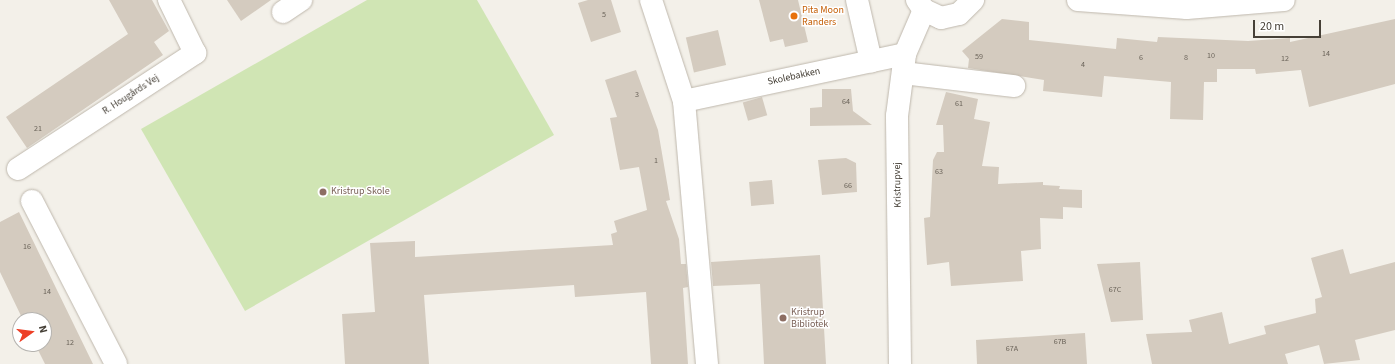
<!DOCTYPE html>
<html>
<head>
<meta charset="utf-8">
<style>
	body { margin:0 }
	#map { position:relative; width:1395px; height:364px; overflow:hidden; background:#f3f0e9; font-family:"Source Sans 3",sans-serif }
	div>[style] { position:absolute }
	.green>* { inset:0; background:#d0e5b4 }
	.building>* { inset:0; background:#d4cbbf; transform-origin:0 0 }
	.roads { filter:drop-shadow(0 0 1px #beb7ac) drop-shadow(0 0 1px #beb7ac) }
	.minor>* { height:22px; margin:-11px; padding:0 11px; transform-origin:11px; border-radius:11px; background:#fff }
	.dots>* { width:11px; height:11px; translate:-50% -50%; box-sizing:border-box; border:2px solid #fff; border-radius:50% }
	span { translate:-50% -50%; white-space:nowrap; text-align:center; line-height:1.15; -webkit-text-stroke:3px #fff; paint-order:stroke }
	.number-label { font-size:8px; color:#6a6359 }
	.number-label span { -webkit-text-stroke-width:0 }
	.food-label { font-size:10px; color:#c56008 }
	.left { translate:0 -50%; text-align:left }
	.street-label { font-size:10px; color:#464037 }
	.education-label { font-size:10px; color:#785e54 }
	.north { position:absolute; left:12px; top:312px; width:40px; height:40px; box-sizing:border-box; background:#fff; border:1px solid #b5b3af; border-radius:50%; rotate:76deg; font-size:11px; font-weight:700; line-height:16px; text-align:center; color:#464037 }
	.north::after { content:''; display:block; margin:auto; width:14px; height:18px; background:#ed3f26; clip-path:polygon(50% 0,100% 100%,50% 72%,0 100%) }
	.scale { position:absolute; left:1253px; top:20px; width:68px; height:18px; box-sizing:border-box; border:2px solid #464037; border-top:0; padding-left:5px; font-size:12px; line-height:14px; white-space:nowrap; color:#464037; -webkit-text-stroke:3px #fff; paint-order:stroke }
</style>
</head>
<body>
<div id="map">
	<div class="green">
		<div style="clip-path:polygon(367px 0,477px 0,554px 135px,245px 311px,141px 129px)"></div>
	</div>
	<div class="building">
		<div style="clip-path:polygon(109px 0,152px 0,169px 31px,154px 42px,163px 55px,27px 148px,6px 117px,128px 34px)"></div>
		<div style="clip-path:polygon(227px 0,271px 0,241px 21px)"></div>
		<div style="clip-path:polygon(588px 0,611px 0,621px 32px,591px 42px,578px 3px)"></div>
		<div style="clip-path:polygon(759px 0,798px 0,808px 42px,785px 47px,783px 39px,770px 42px)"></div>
		<div style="clip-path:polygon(1002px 19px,1029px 22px,1029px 40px,1116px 49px,1117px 38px,1157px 42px,1158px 37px,1248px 41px,1290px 38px,1290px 42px,1395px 19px,1395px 84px,1309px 107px,1301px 70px,1256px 74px,1255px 69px,1217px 69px,1217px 82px,1204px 82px,1203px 120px,1170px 119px,1171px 82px,1104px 76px,1102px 97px,1043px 91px,1044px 80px,968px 68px,969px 59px,962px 51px)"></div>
		<div style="left:718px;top:30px;width:36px;height:33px;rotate:77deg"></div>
		<div style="clip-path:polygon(636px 70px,658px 130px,670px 200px,666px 201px,679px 239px,681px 264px,686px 264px,688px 287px,683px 288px,688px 364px,651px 364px,646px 292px,575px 297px,574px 285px,424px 295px,429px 364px,345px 364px,342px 314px,375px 312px,370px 243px,415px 241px,415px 257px,613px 245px,611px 234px,617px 232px,614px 221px,647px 210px,639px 167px,620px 170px,610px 118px,617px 117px,605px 80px)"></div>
		<div style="clip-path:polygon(822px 89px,851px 89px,853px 111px,872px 125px,810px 126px,810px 108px,822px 107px)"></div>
		<div style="clip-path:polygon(946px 92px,978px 99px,974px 119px,990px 122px,982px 166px,999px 167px,998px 184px,1043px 182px,1043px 185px,1060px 186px,1059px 189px,1082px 190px,1082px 208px,1063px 207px,1063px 219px,1040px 218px,1041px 249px,1021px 251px,1023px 281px,951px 286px,949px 262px,927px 265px,924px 218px,930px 217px,933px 160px,937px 152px,944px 152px,943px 125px,936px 125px)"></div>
		<div style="left:762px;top:97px;width:19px;height:20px;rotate:74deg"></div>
		<div style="clip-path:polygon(846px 158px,856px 163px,857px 192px,822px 195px,818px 160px)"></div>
		<div style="left:772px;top:180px;width:24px;height:23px;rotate:85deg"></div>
		<div style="clip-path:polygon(19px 212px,93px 364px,45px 364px,35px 344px,44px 344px,44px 320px,23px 320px,0 272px,0 222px)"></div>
		<div style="clip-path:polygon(1343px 249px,1350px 274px,1395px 262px,1395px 330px,1355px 340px,1360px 360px,1324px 364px,1319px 345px,1285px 354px,1288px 364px,1152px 364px,1146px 334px,1192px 332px,1189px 320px,1222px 312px,1229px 344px,1266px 334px,1264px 326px,1316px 313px,1315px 299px,1322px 297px,1311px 258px)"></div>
		<div style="clip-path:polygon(820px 255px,826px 364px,764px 364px,760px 284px,713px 286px,711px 262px)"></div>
		<div style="clip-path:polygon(1140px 262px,1143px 320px,1111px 322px,1097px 264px)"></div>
		<div style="clip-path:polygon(1085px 333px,1087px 364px,977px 364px,976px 340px)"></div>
	</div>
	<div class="roads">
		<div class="minor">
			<div style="left:651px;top:0;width:106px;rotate:71.9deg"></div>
			<div style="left:684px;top:101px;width:226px;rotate:-12deg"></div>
			<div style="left:857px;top:0;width:63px;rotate:77.1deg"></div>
			<div style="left:917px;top:0;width:12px;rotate:55deg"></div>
			<div style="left:924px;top:10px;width:19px;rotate:25deg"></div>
			<div style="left:941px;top:18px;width:18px;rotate:-13deg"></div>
			<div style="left:959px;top:14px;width:20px;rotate:-45deg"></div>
			<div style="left:1078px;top:0;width:109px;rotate:4.2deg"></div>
			<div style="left:1187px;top:8px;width:97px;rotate:-4.7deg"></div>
			<div style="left:283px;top:12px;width:22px;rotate:-34deg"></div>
			<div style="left:903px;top:73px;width:112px;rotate:6.7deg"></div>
			<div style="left:684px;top:101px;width:264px;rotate:85deg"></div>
			<div style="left:18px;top:169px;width:212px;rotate:-33.2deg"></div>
			<div style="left:195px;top:53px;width:59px;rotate:-116.1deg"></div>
			<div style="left:32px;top:201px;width:183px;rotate:62.7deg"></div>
			<div style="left:900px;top:364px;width:248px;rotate:-90.7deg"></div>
			<div style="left:897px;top:116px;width:63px;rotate:-82.6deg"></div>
			<div style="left:905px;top:54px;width:48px;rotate:-66.6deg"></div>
		</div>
	</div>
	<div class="dots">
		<div style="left:794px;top:16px;background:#e8710a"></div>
		<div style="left:323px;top:192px;background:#8d6e63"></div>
		<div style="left:783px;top:318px;background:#8d6e63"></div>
	</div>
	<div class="number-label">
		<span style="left:604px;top:15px">5</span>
		<span style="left:1326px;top:54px">14</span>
		<span style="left:1211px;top:56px">10</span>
		<span style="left:979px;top:57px">59</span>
		<span style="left:1141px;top:58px">6</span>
		<span style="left:1186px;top:58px">8</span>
		<span style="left:1285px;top:59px">12</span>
		<span style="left:1083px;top:65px">4</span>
		<span style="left:637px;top:95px">3</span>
		<span style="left:846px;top:102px">64</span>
		<span style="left:959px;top:104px">61</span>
		<span style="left:38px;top:129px">21</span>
		<span style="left:656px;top:161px">1</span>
		<span style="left:939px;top:172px">63</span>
		<span style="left:848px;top:186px">66</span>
		<span style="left:27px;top:247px">16</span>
		<span style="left:1115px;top:290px">67C</span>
		<span style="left:47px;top:292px">14</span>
		<span style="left:1060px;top:342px">67B</span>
		<span style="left:70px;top:343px">12</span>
		<span style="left:1012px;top:349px">67A</span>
	</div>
	<div class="food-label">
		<span class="left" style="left:802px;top:16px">Pita Moon<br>Randers</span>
	</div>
	<div class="street-label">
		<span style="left:794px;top:77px;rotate:-12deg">Skolebakken</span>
		<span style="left:131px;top:95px;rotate:-33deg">R. Hougårds Vej</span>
		<span style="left:898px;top:185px;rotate:-91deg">Kristrupvej</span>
	</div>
	<div class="education-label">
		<span class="left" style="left:331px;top:192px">Kristrup Skole</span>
		<span class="left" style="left:791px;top:318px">Kristrup<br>Bibliotek</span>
	</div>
	<div class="north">N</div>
	<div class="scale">20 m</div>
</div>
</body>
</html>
